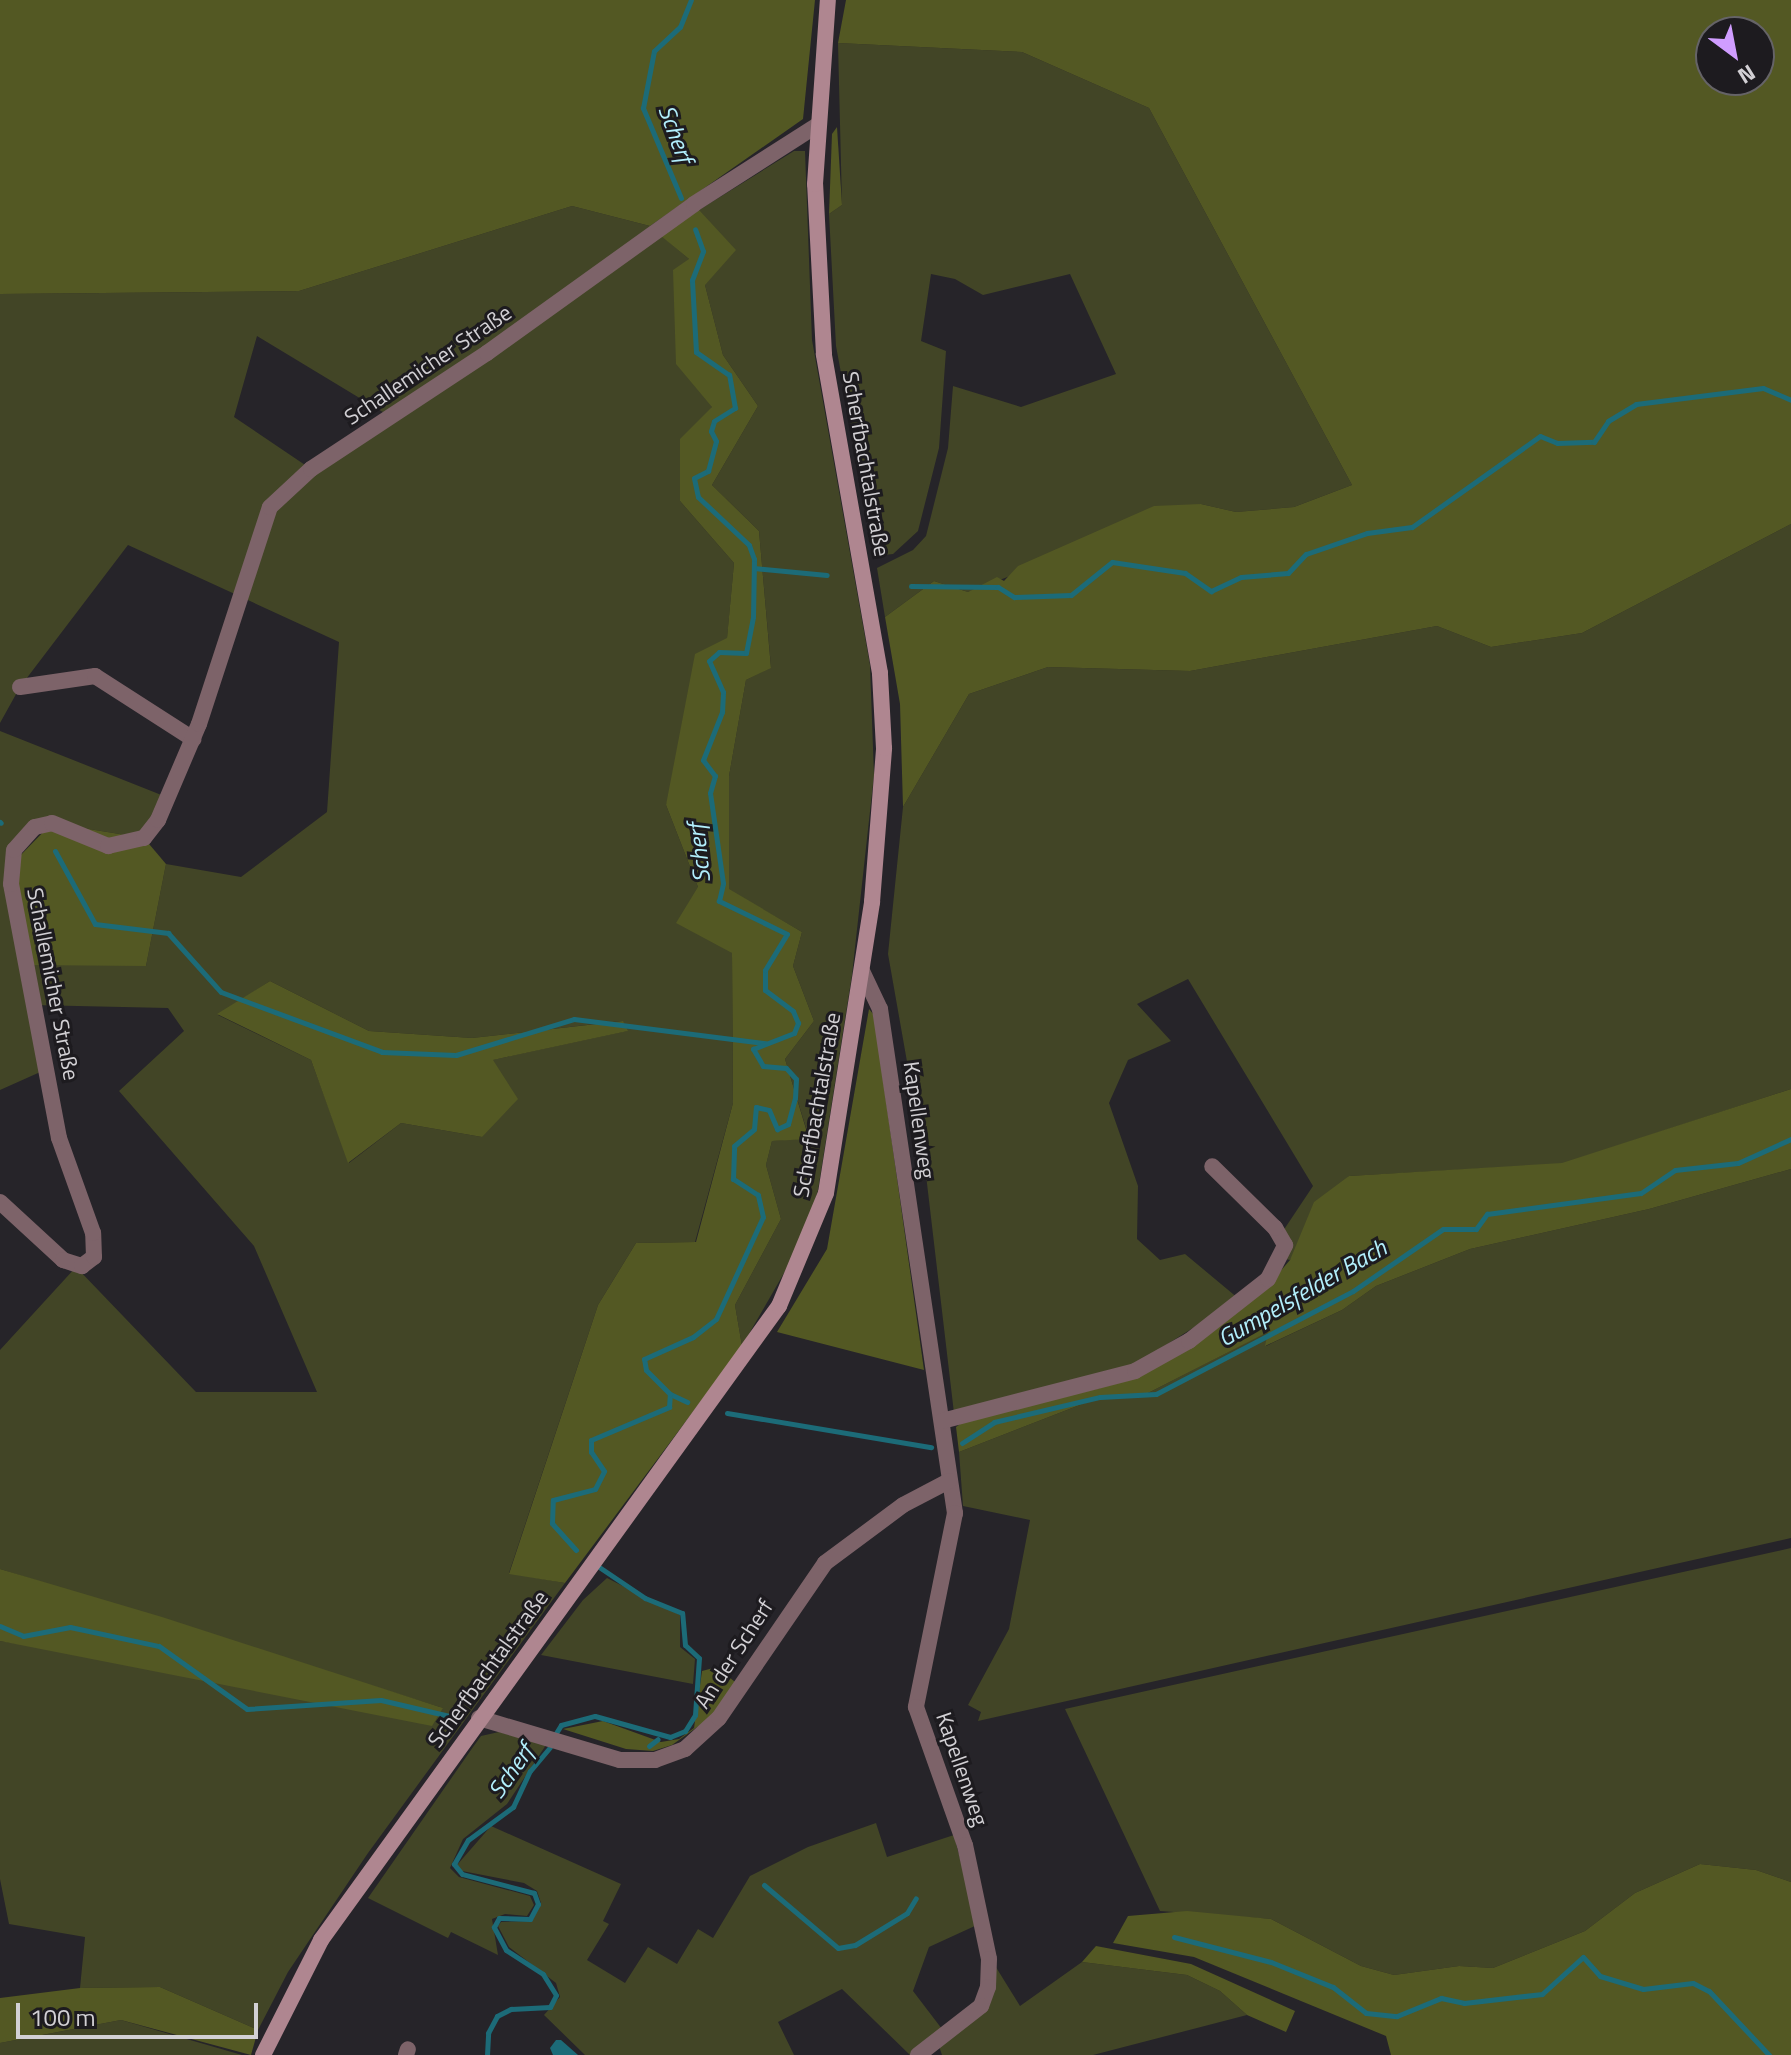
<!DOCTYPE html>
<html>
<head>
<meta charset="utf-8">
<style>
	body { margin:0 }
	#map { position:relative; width:1791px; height:2055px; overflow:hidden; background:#262429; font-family:"Titillium Web",sans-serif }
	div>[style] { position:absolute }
	.green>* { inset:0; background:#424526 }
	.forest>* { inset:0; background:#535823 }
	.water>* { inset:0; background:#1c6b78 }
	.stream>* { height:5px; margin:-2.5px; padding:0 2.5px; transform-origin:2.5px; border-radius:2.5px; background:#1c6b78 }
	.minor>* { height:16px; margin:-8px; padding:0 8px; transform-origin:8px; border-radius:8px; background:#7d6369 }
	.tertiary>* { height:16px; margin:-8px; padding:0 8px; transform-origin:8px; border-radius:8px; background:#7d6369 }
	.secondary>* { height:16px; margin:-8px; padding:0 8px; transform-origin:8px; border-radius:8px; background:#af8690 }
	span { translate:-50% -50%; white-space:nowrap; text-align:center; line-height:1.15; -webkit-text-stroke:6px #1d1b1f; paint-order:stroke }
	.street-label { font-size:22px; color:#d2d0d4 }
	.water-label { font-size:24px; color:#b2effc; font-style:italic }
	.north { position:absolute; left:1695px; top:16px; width:80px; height:80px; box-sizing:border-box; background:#1d1b1f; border:2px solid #656367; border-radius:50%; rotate:148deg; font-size:22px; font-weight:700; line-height:32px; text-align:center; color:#d2d0d4 }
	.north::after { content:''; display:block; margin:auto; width:28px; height:36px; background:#d09dff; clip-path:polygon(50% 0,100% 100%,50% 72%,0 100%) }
	.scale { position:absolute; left:16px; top:2003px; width:242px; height:36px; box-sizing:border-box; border:4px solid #d2d0d4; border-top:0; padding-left:10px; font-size:24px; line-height:28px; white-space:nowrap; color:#d2d0d4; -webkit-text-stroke:6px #1d1b1f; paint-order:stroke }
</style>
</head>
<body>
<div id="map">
	<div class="green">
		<div style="clip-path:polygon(838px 43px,1022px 52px,1149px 108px,1352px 485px,1294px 507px,1236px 512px,1201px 504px,968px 592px,934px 581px,885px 617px,877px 568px,913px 550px,926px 536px,948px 448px,953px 386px,1021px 407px,1116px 374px,1070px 274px,983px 295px,955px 279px,931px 274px,921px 341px,946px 351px,939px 448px,918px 531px,893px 554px,875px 556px,836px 346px,829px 214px,842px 205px)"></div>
		<div style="clip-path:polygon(794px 151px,805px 151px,812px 340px,870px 665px,874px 775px,852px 975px,818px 1190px,803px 1240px,742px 1346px,735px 1305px,781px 1219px,766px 1165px,772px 1141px,809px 1138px,785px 1059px,814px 1021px,793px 966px,802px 932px,729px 890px,729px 776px,746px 680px,771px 667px,759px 531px,712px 485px,758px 406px,723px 355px,705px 285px,699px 210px)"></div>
		<div style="clip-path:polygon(evenodd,572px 206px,650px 226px,689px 259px,712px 407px,680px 501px,734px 563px,727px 639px,666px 805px,698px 887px,732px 953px,733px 1103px,695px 1242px,636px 1243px,598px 1305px,509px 1573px,565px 1583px,368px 1853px,288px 1972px,258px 2030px,160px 1987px,80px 1988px,85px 1937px,9px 1924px,0 1879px,0 1641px,443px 1708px,0 1569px,0 1350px,76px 1267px,196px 1392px,317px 1392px,254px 1246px,119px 1091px,184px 1031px,168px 1008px,32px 1005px,47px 1069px,0 1090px,0 731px,169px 798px,144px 838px,52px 823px,14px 850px,146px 966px,166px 864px,241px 877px,327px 812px,339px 642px,128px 545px,20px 687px,0 723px,0 294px,299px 291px,572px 206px,257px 336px,391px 417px,311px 469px,234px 417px,257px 336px,572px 206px,270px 981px,369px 1031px,472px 1038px,622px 1021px,627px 1031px,492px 1060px,482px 1137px,401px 1123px,349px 1163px,311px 1060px,218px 1015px,270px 981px)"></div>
		<div style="clip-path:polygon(1791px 524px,1791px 1089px,1562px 1164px,1349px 1176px,1290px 1260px,1285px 1259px,1281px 1234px,1313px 1186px,1188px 979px,1137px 1004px,1171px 1041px,1128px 1060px,1109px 1103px,1138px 1186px,1137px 1239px,1160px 1260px,1185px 1254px,1239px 1299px,1134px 1365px,954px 1413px,924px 1158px,888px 954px,903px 807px,969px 694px,1048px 667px,1190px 671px,1437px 626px,1491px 647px,1582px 633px)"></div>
		<div style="clip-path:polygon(1791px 1169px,1791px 1538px,978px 1721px,981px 1712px,968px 1705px,1009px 1629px,1030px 1520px,963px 1506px,959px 1452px,1103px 1396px,1146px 1394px,1269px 1331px,1266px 1346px,1342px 1310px,1376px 1286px,1470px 1249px,1649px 1209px)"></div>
		<div style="clip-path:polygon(1791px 1548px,1791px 1882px,1756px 1870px,1700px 1864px,1635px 1893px,1585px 1931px,1493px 1968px,1459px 1966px,1394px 1975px,1361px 1966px,1271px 1919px,1160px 1911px,1065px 1709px)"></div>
		<div style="clip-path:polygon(607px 1578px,680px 1615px,680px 1647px,695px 1659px,693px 1684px,541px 1655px,583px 1600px)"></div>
		<div style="clip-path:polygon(499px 1732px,546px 1745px,507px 1804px,463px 1839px,450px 1868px,459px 1877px,530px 1896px,534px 1905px,527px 1916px,505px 1914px,492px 1919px,498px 1955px,451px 1932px,448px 1938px,368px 1898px,473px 1747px,481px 1736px)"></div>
		<div style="clip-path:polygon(876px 1823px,887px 1857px,954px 1835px,977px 1925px,929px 1947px,913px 1991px,942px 2029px,910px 2055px,842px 1989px,778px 2022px,794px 2055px,585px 2055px,544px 2015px,560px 1997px,556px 1983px,509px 1947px,498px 1926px,501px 1922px,532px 1921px,541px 1903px,537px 1891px,524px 1883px,462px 1871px,457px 1865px,491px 1826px,621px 1884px,603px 1921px,609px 1924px,587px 1960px,625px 1983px,648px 1947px,677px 1964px,698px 1929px,713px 1938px,750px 1876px,808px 1847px)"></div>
		<div style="clip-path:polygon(1082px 1962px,1187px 1975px,1220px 1991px,1247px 2015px,1093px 2055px,942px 2055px,939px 2046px,980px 2015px,994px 1964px,1020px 2006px)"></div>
		<div style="clip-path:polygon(121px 2020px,242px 2055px,0 2055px,0 2043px)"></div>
	</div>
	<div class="forest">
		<div style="clip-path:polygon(0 0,815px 0,803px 119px,650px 226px,572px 206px,299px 291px,0 294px)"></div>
		<div style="clip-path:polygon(evenodd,846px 0,1791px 0,1791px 524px,1582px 633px,1491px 647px,1437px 626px,1190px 671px,1048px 667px,969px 694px,903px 807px,900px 704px,885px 617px,934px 581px,968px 592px,997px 577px,1004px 581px,1018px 566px,1154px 506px,1201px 504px,1236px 512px,1294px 507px,1352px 485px,1149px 108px,1022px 52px,838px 43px,846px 0,1711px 32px,1759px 32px,1759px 80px,1711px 80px,1711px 32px)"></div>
		<div style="clip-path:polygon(837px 127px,842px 205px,829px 214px,832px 134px)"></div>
		<div style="clip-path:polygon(699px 210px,736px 250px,705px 285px,723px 355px,758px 406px,712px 485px,759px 531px,771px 668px,746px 680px,729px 776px,729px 889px,802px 932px,793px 966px,814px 1021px,785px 1059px,809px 1139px,772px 1141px,766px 1165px,781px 1219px,735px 1305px,742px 1346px,565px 1583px,509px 1574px,598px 1305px,636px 1243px,696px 1242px,733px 1103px,732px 953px,676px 923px,698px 887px,666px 805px,695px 654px,727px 638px,734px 563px,680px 501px,680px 439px,712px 407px,676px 364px,673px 270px,689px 259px,661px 236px)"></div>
		<div style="clip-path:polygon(52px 823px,144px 838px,166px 864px,146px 966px,24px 965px,11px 865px)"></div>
		<div style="clip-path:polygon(270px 981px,369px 1031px,472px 1038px,623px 1021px,628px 1031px,493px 1060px,518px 1099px,482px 1137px,401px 1123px,348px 1163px,311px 1060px,217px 1014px)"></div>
		<div style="clip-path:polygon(869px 1009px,874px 1015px,924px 1370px,777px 1332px,827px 1249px)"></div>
		<div style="clip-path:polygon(1791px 1089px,1791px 1169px,1649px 1209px,1470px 1249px,1376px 1286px,1342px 1310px,1265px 1346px,1268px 1332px,1146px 1394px,1103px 1396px,959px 1452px,956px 1427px,964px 1421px,1100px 1388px,1272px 1281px,1290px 1260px,1314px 1202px,1349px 1176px,1562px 1163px)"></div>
		<div style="clip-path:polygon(0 1569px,162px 1617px,443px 1708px,432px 1726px,0 1641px)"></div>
		<div style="clip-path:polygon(717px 1667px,735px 1682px,714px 1715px,672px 1745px,653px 1751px,626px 1749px,563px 1729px,603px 1721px,661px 1742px,679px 1739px,694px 1728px,702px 1671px)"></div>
		<div style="clip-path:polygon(1700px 1864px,1756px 1870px,1791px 1882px,1791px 2055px,1391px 2055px,1386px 2036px,1194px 1957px,1113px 1943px,1128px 1916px,1187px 1911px,1271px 1919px,1361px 1966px,1394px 1975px,1459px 1966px,1493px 1968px,1585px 1931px,1635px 1893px)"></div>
		<div style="clip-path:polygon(1096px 1946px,1191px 1964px,1295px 2011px,1286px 2032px,1247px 2015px,1220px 1991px,1187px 1975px,1082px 1962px)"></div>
		<div style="clip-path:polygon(160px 1987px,258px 2030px,251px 2055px,121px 2020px,0 2043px,0 1998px,80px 1988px)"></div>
	</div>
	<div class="water">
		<div style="clip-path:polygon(556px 2040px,561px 2040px,578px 2055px,553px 2055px,550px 2048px)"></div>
	</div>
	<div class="stream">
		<div style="left:681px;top:198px;width:98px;rotate:-112.9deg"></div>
		<div style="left:643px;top:108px;width:58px;rotate:-79.1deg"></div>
		<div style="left:654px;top:51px;width:35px;rotate:-43deg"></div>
		<div style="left:680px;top:27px;width:29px;rotate:-68deg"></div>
		<div style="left:754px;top:568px;width:73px;rotate:5.5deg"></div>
		<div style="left:911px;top:586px;width:87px;rotate:0.7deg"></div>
		<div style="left:998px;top:587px;width:19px;rotate:32deg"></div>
		<div style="left:1014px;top:597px;width:57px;rotate:-2deg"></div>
		<div style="left:1071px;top:595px;width:53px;rotate:-38.8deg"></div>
		<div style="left:1112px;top:562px;width:74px;rotate:8.6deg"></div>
		<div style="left:1185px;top:573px;width:32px;rotate:35deg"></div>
		<div style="left:1211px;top:591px;width:33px;rotate:-25deg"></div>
		<div style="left:1241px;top:577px;width:47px;rotate:-4.9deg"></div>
		<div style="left:1288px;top:573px;width:26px;rotate:-47deg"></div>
		<div style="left:1306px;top:554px;width:65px;rotate:-19deg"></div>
		<div style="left:1367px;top:533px;width:45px;rotate:-7.6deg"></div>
		<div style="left:1412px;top:527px;width:157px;rotate:-35.4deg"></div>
		<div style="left:1540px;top:436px;width:18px;rotate:22deg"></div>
		<div style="left:1557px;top:443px;width:37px;rotate:-2deg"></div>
		<div style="left:1594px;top:442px;width:25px;rotate:-56deg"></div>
		<div style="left:1608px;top:421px;width:33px;rotate:-31deg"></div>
		<div style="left:1636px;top:404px;width:128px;rotate:-7.2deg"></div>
		<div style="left:1763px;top:388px;width:30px;rotate:23deg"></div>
		<div style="left:0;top:822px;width:1px;rotate:45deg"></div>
		<div style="left:55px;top:851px;width:83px;rotate:61.3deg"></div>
		<div style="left:95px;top:924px;width:74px;rotate:7deg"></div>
		<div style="left:168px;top:933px;width:79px;rotate:48.1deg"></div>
		<div style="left:221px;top:992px;width:172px;rotate:20.4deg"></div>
		<div style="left:382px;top:1052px;width:74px;rotate:2.3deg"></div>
		<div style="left:456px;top:1055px;width:123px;rotate:-17deg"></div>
		<div style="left:574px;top:1019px;width:193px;rotate:7.2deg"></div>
		<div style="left:670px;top:1394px;width:19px;rotate:25deg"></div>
		<div style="left:727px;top:1413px;width:207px;rotate:9.5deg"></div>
		<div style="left:962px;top:1443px;width:38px;rotate:-33deg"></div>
		<div style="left:994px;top:1422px;width:109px;rotate:-13.3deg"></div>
		<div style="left:1100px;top:1397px;width:56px;rotate:-3.1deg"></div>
		<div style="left:1156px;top:1394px;width:222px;rotate:-27.6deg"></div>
		<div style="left:1353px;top:1291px;width:109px;rotate:-34.6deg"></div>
		<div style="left:1443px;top:1229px;width:33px"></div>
		<div style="left:1476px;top:1229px;width:19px;rotate:-54deg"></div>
		<div style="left:1487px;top:1214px;width:155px;rotate:-7.8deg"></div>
		<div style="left:1641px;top:1193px;width:41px;rotate:-34.1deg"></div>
		<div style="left:1675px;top:1170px;width:63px;rotate:-6.3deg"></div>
		<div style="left:1738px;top:1163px;width:58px;rotate:-24.4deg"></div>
		<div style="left:576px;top:1550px;width:36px;rotate:-132deg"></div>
		<div style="left:552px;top:1523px;width:23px;rotate:-88deg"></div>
		<div style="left:553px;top:1500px;width:43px;rotate:-14.7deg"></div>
		<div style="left:595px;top:1489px;width:20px;rotate:-63deg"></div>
		<div style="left:604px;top:1471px;width:23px;rotate:-124deg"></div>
		<div style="left:591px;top:1452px;width:12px;rotate:-90deg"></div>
		<div style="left:591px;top:1440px;width:85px;rotate:-22.9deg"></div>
		<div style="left:669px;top:1407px;width:13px;rotate:-86deg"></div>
		<div style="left:670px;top:1394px;width:34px;rotate:-135deg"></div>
		<div style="left:646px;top:1370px;width:11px;rotate:-100deg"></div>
		<div style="left:644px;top:1359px;width:54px;rotate:-24.2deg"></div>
		<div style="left:693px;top:1337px;width:29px;rotate:-38deg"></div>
		<div style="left:716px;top:1319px;width:112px;rotate:-65.3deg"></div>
		<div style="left:763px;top:1217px;width:23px;rotate:-103deg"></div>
		<div style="left:758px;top:1195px;width:30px;rotate:-147deg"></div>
		<div style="left:733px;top:1179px;width:33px;rotate:-88deg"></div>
		<div style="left:734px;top:1146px;width:26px;rotate:-40deg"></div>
		<div style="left:754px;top:1129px;width:22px;rotate:-85deg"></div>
		<div style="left:756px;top:1107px;width:13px;rotate:13deg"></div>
		<div style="left:769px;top:1110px;width:21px;rotate:67deg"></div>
		<div style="left:777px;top:1129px;width:12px;rotate:-24deg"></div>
		<div style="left:788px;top:1124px;width:27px;rotate:-75deg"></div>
		<div style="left:795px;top:1098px;width:19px;rotate:-87deg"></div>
		<div style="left:796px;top:1079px;width:15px;rotate:-132deg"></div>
		<div style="left:786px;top:1068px;width:23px;rotate:-175deg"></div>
		<div style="left:763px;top:1066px;width:20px;rotate:-120deg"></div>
		<div style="left:753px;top:1049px;width:44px;rotate:-21.3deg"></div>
		<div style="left:794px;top:1033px;width:11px;rotate:-68deg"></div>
		<div style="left:798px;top:1023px;width:13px;rotate:-113deg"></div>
		<div style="left:793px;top:1011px;width:35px;rotate:-143deg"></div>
		<div style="left:765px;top:990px;width:20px;rotate:-90deg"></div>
		<div style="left:765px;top:970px;width:42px;rotate:-58.6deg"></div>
		<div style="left:787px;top:934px;width:76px;rotate:-154.1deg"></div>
		<div style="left:719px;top:901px;width:18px;rotate:-77deg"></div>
		<div style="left:723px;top:883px;width:91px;rotate:-98.2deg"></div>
		<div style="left:710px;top:793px;width:18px;rotate:-74deg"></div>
		<div style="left:715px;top:776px;width:20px;rotate:-127deg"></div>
		<div style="left:703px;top:760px;width:52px;rotate:-68.4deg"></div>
		<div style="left:722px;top:712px;width:20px;rotate:-87deg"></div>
		<div style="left:723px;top:692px;width:34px;rotate:-114deg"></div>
		<div style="left:709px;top:661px;width:13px;rotate:-42deg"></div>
		<div style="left:719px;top:652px;width:27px;rotate:2deg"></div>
		<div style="left:746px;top:653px;width:37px;rotate:-79deg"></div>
		<div style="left:753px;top:617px;width:58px;rotate:-89deg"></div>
		<div style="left:754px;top:559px;width:15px;rotate:-110deg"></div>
		<div style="left:749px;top:545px;width:70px;rotate:-136.7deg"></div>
		<div style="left:698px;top:497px;width:19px;rotate:-102deg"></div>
		<div style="left:694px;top:478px;width:16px;rotate:-27deg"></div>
		<div style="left:708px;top:471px;width:31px;rotate:-75deg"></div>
		<div style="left:716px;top:441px;width:11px;rotate:-117deg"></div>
		<div style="left:711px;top:431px;width:10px;rotate:-73deg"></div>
		<div style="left:714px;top:421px;width:25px;rotate:-32deg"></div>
		<div style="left:735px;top:408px;width:34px;rotate:-100deg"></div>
		<div style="left:729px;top:375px;width:40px;rotate:-145.1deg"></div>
		<div style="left:696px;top:352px;width:72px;rotate:-93.2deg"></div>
		<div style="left:692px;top:280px;width:31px;rotate:-69deg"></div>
		<div style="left:703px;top:251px;width:23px;rotate:-110deg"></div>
		<div style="left:0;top:1626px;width:25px;rotate:23deg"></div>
		<div style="left:23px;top:1636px;width:48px;rotate:-10.8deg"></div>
		<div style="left:70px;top:1627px;width:91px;rotate:12.1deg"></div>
		<div style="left:159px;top:1646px;width:108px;rotate:35.6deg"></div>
		<div style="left:247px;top:1709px;width:134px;rotate:-3.8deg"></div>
		<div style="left:381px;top:1700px;width:79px;rotate:13.2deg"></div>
		<div style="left:556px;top:1733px;width:9px;rotate:-58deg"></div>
		<div style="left:561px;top:1725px;width:35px;rotate:-15deg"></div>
		<div style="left:595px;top:1716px;width:78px;rotate:15.6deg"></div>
		<div style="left:670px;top:1737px;width:16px;rotate:-22deg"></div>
		<div style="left:685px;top:1731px;width:19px;rotate:-58deg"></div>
		<div style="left:695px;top:1715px;width:57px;rotate:-86deg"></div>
		<div style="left:699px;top:1658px;width:19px;rotate:-137deg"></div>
		<div style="left:685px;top:1645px;width:32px;rotate:-95deg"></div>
		<div style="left:682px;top:1613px;width:40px;rotate:-158deg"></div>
		<div style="left:645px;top:1598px;width:55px;rotate:-146deg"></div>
		<div style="left:649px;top:1746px;width:11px;rotate:-38deg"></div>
		<div style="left:764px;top:1885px;width:97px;rotate:40.4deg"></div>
		<div style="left:838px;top:1948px;width:17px;rotate:-10deg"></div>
		<div style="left:855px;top:1945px;width:61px;rotate:-31.6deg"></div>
		<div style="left:907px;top:1913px;width:17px;rotate:-59deg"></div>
		<div style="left:1174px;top:1937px;width:100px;rotate:14.5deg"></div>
		<div style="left:1271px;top:1962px;width:67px;rotate:22deg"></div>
		<div style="left:1333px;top:1987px;width:42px;rotate:38.2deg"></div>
		<div style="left:1366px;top:2013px;width:31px;rotate:6deg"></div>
		<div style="left:1397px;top:2016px;width:48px;rotate:-22.2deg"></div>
		<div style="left:1441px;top:1998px;width:24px;rotate:12deg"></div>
		<div style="left:1464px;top:2003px;width:79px;rotate:-6.6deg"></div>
		<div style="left:1542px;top:1994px;width:55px;rotate:-42.1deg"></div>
		<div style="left:1583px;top:1957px;width:25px;rotate:48deg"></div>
		<div style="left:1600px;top:1976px;width:45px;rotate:16.8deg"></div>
		<div style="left:1643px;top:1989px;width:50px;rotate:-6.8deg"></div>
		<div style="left:1693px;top:1983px;width:18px;rotate:27deg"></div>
		<div style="left:1709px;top:1991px;width:88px;rotate:46.8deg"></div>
		<div style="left:487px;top:2055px;width:22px;rotate:-87deg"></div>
		<div style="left:488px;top:2033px;width:19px;rotate:-62deg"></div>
		<div style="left:497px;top:2016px;width:16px;rotate:-27deg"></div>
		<div style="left:511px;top:2009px;width:39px;rotate:-3deg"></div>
		<div style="left:550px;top:2007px;width:13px;rotate:-63deg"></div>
		<div style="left:556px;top:1995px;width:25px;rotate:-122deg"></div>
		<div style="left:543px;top:1974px;width:44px;rotate:-147deg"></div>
		<div style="left:506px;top:1950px;width:26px;rotate:-118deg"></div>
		<div style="left:494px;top:1927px;width:10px;rotate:-61deg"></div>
		<div style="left:499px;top:1918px;width:31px;rotate:2deg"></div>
		<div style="left:530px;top:1919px;width:17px;rotate:-62deg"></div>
		<div style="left:538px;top:1904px;width:12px;rotate:-110deg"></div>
		<div style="left:534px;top:1893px;width:74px;rotate:-165.2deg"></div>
		<div style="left:462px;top:1874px;width:13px;rotate:-129deg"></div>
		<div style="left:454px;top:1864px;width:28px;rotate:-60deg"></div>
		<div style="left:468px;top:1840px;width:56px;rotate:-36.3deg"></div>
		<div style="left:513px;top:1807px;width:40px;rotate:-65deg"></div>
		<div style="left:530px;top:1771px;width:31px;rotate:-50deg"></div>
	</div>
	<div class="minor">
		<div style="left:20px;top:687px;width:76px;rotate:-8.3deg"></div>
		<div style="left:95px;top:676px;width:117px;rotate:32.7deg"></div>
		<div style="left:862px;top:971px;width:42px;rotate:64.7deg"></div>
		<div style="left:880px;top:1009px;width:510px;rotate:81.54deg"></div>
		<div style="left:955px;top:1513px;width:198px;rotate:101.4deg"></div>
		<div style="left:916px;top:1707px;width:146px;rotate:70.5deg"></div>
		<div style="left:965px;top:1845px;width:116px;rotate:78.1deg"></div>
		<div style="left:989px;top:1959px;width:28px;rotate:92deg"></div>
		<div style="left:988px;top:1987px;width:20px;rotate:110deg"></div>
		<div style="left:981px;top:2006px;width:80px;rotate:142.1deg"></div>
		<div style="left:942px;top:1421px;width:199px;rotate:-14.5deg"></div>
		<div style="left:1135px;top:1371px;width:62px;rotate:-29.1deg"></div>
		<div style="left:1189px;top:1341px;width:100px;rotate:-38.1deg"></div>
		<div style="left:1268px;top:1279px;width:38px;rotate:-63deg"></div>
		<div style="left:1285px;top:1245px;width:20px;rotate:-120deg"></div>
		<div style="left:1275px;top:1228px;width:88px;rotate:-135.5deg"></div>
		<div style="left:479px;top:1718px;width:147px;rotate:16.6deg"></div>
		<div style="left:620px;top:1760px;width:35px"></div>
		<div style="left:655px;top:1760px;width:32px;rotate:-20deg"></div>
		<div style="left:685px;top:1749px;width:46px;rotate:-42.4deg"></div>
		<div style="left:719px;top:1718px;width:188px;rotate:-55.6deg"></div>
		<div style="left:825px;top:1563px;width:97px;rotate:-36.6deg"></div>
		<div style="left:903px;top:1505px;width:52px;rotate:-27.6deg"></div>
		<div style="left:406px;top:2055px;width:6px;rotate:-72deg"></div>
	</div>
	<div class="tertiary">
		<div style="left:0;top:1202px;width:86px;rotate:42.6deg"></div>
		<div style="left:63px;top:1260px;width:20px;rotate:18deg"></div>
		<div style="left:82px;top:1266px;width:15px;rotate:-37deg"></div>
		<div style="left:94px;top:1257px;width:24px;rotate:-92deg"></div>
		<div style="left:93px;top:1233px;width:101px;rotate:-109.7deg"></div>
		<div style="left:59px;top:1138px;width:258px;rotate:-100.7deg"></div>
		<div style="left:11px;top:884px;width:34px;rotate:-85deg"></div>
		<div style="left:14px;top:850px;width:31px;rotate:-48deg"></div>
		<div style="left:35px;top:827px;width:17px;rotate:-13deg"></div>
		<div style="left:52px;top:823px;width:61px;rotate:22.3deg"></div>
		<div style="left:108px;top:846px;width:37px;rotate:-13deg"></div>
		<div style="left:144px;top:838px;width:23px;rotate:-52deg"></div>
		<div style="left:158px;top:820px;width:104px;rotate:-66.9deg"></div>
		<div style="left:199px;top:724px;width:228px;rotate:-71.9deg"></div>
		<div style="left:270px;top:507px;width:56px;rotate:-42.8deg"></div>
		<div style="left:311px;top:469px;width:211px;rotate:-33.4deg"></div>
		<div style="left:487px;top:353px;width:255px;rotate:-35.7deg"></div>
		<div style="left:694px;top:204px;width:145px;rotate:-32.6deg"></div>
	</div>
	<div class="secondary">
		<div style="left:263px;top:2055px;width:129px;rotate:-63.2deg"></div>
		<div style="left:321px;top:1940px;width:782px;rotate:-54.16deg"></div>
		<div style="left:779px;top:1306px;width:122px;rotate:-67.4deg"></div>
		<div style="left:826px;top:1193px;width:295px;rotate:-81deg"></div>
		<div style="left:872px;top:902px;width:154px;rotate:-85.5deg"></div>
		<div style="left:884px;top:748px;width:75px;rotate:-93.1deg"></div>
		<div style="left:880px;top:673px;width:324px;rotate:-100deg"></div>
		<div style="left:824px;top:354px;width:170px;rotate:-93deg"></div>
		<div style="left:815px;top:184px;width:184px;rotate:-86deg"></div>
	</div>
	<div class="street-label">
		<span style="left:428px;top:365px;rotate:-34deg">Schallemicher Straße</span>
		<span style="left:866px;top:464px;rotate:80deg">Scherfbachtalstraße</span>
		<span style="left:53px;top:984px;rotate:79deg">Schallemicher Straße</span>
		<span style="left:817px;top:1105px;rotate:-80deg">Scherfbachtalstraße</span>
		<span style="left:919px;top:1120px;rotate:82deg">Kapellenweg</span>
		<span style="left:734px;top:1654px;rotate:-57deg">An der Scherf</span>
		<span style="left:488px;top:1669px;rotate:-54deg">Scherfbachtalstraße</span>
		<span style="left:962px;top:1769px;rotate:71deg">Kapellenweg</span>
	</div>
	<div class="water-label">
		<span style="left:676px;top:134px;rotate:70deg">Scherf</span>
		<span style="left:699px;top:853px;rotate:-96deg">Scherf</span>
		<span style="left:1302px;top:1293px;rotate:-30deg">Gumpelsfelder Bach</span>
		<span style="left:511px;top:1771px;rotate:-55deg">Scherf</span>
	</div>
	<div class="north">N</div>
	<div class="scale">100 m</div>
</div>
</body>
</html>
